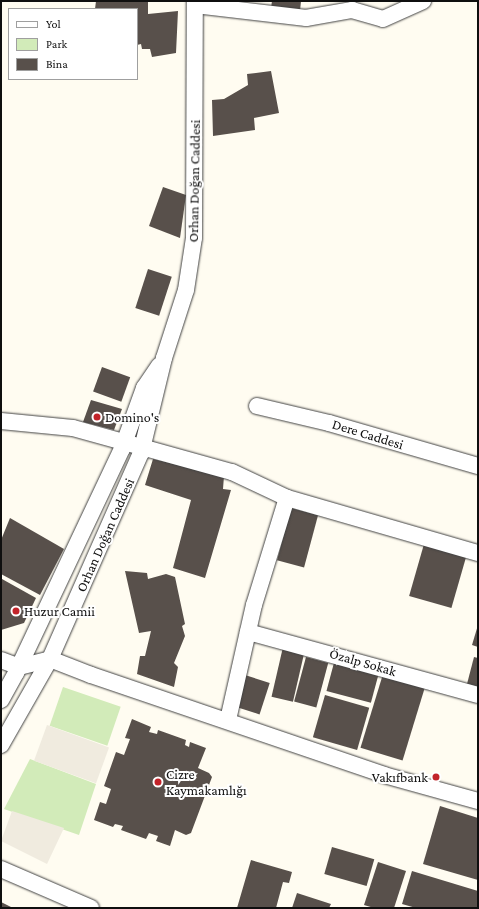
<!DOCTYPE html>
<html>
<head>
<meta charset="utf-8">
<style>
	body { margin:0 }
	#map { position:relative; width:479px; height:909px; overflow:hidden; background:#fffcf1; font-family:"Crimson Pro",serif }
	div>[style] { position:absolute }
	.green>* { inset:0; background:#d2ebb9; transform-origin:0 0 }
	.plaza>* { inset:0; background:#f0ebdf; transform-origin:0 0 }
	.building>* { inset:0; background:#58504b; transform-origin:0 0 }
	.roads { filter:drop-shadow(0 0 1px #424242) drop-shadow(0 0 1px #424242) }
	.minor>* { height:16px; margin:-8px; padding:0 8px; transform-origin:8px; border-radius:8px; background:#fff }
	.dots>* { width:11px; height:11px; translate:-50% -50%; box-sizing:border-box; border:2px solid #fff; border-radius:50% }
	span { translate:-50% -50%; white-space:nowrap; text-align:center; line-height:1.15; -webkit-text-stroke:4px #fff; paint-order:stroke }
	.street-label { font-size:14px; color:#0f0f0f }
	.poi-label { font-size:14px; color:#0f0f0f }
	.left { translate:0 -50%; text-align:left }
	.right { translate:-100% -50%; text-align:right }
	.frame { position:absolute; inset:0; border:2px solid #0f0f0f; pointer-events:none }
	.legend { position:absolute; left:8px; top:8px; width:130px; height:72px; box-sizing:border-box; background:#fff; border:1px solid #9f9f9f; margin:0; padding:5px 7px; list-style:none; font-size:12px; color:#0f0f0f }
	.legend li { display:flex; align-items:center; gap:8px; height:20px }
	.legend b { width:20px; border:1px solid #9f9f9f }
</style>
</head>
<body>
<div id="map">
	<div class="green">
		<div style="left:63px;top:687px;width:61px;height:41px;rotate:19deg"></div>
		<div style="clip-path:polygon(30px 759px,96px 784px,79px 835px,4px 809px)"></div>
	</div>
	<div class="plaza">
		<div style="left:47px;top:725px;width:66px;height:38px;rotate:20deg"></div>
		<div style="clip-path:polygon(12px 811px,64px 828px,47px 864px,1px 841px)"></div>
	</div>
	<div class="building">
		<div style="clip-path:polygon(96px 1px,148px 1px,148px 14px,178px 11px,176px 53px,152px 57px,150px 49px,142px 49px,141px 44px,137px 45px,137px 9px,95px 9px)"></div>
		<div style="clip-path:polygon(272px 1px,301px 1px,300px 11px,271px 8px)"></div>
		<div style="clip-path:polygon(271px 71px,279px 113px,254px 118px,255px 130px,213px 136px,212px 100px,224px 99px,248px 85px,247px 74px)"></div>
		<div style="clip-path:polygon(163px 187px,186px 195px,180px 238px,149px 226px)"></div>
		<div style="left:148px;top:269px;width:25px;height:41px;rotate:18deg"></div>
		<div style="left:102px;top:367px;width:30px;height:26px;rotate:20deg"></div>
		<div style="clip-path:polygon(91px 400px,122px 409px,114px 430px,83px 422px)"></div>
		<div style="clip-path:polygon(153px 459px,224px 476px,223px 489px,231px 490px,205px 578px,173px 568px,191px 500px,145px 485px)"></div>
		<div style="left:291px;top:508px;width:28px;height:54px;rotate:15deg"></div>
		<div style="clip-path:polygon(10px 518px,64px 549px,40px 595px,1px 574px,1px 540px)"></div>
		<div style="left:424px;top:544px;width:44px;height:54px;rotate:16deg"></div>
		<div style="clip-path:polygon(125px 571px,147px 573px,148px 579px,166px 574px,175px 577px,185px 624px,182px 626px,185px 636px,174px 663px,178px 667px,174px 687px,137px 674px,140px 656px,145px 656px,151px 631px,139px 633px)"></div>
		<div style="clip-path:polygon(2px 579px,36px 598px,24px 623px,1px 630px)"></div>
		<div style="clip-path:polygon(478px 625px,478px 647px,472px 645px)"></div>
		<div style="left:283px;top:647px;width:22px;height:51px;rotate:13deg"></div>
		<div style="left:306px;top:657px;width:23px;height:46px;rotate:15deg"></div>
		<div style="clip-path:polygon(474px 657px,478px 658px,478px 687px,467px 684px)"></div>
		<div style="left:335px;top:659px;width:46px;height:33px;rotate:15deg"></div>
		<div style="left:383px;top:674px;width:44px;height:77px;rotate:17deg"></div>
		<div style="left:245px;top:675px;width:26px;height:33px;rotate:18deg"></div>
		<div style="left:325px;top:695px;width:46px;height:44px;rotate:16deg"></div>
		<div style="clip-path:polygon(132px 719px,151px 727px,149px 732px,157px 734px,158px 730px,186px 740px,185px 745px,189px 747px,190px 742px,206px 748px,198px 768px,209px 773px,212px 777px,191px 833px,186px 835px,175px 830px,170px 846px,156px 841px,158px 836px,149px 833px,146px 839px,121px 830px,123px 826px,115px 824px,113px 827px,94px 820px,100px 802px,106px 804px,111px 789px,104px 786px,116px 752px,124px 755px,130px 739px,125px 738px)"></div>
		<div style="clip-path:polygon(440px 806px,478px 818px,478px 880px,423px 864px)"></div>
		<div style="left:332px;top:847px;width:44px;height:28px;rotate:16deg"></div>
		<div style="clip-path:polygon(251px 860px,292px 872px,289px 883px,283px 882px,276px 908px,237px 908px)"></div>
		<div style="clip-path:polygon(378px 862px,406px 871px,394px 908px,374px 908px,364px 905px)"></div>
		<div style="clip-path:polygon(412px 871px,478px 891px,478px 908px,416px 908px,402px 904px)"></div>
		<div style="clip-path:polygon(297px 893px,331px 904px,329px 908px,292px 908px)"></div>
		<div style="clip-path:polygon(1px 902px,13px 908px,1px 908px)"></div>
	</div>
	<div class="roads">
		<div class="minor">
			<div style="left:195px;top:5px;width:112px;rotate:6.7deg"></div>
			<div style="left:306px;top:18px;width:47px;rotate:-9.9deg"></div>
			<div style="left:352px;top:10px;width:32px;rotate:16deg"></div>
			<div style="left:383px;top:19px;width:44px;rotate:-24.2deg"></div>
			<div style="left:257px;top:406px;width:74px;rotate:13.3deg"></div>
			<div style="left:329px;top:423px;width:155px;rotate:16.1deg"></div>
			<div style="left:1px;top:421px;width:72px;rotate:5.6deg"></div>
			<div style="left:73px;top:428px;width:165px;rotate:15.5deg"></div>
			<div style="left:232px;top:472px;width:61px;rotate:25.3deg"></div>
			<div style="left:287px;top:498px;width:199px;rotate:16.1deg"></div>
			<div style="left:248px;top:632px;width:238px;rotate:15.3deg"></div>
			<div style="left:1px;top:660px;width:19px;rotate:21deg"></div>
			<div style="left:19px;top:667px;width:32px;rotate:-14deg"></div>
			<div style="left:50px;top:659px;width:44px;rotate:21.3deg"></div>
			<div style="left:91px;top:675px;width:310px;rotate:18.8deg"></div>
			<div style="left:384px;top:775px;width:98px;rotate:15.5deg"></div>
			<div style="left:1px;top:700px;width:31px;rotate:-61deg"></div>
			<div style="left:16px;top:673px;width:248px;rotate:-64.7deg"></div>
			<div style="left:122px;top:449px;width:65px;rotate:-70.2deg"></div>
			<div style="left:144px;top:388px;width:27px;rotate:-56deg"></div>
			<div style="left:228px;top:720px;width:118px;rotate:-77.3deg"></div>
			<div style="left:254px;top:605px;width:112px;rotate:-72.9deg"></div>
			<div style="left:1px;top:745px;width:99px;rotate:-60.3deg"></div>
			<div style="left:50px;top:659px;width:225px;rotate:-66.2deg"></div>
			<div style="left:141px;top:453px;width:98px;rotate:-76.4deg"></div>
			<div style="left:164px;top:358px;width:71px;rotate:-72.1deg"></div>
			<div style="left:186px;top:290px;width:53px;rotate:-81.3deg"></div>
			<div style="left:194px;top:238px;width:237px;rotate:-89.8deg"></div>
			<div style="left:1px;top:869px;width:98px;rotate:23.4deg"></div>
		</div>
	</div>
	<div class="dots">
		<div style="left:97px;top:417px;background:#c22329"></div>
		<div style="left:16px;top:611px;background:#c22329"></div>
		<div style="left:436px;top:777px;background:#c22329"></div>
		<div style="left:158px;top:782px;background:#c22329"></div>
	</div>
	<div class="street-label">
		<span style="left:194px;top:181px;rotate:-89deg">Orhan Doğan Caddesi</span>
		<span style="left:368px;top:434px;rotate:17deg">Dere Caddesi</span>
		<span style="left:105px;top:535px;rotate:-66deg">Orhan Doğan Caddesi</span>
		<span style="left:363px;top:662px;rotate:16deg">Özalp Sokak</span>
	</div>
	<div class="poi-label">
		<span class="left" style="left:105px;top:417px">Domino's</span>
		<span class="left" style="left:24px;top:611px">Huzur Camii</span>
		<span class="left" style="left:166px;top:782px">Cizre<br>Kaymakamlığı</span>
		<span class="right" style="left:428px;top:777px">Vakıfbank</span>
	</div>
	<div class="frame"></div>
	<ul class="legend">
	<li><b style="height:5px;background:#fff"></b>Yol</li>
	<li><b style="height:11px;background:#d2ebb9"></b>Park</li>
	<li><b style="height:11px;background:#58504b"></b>Bina</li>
	</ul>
</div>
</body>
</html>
